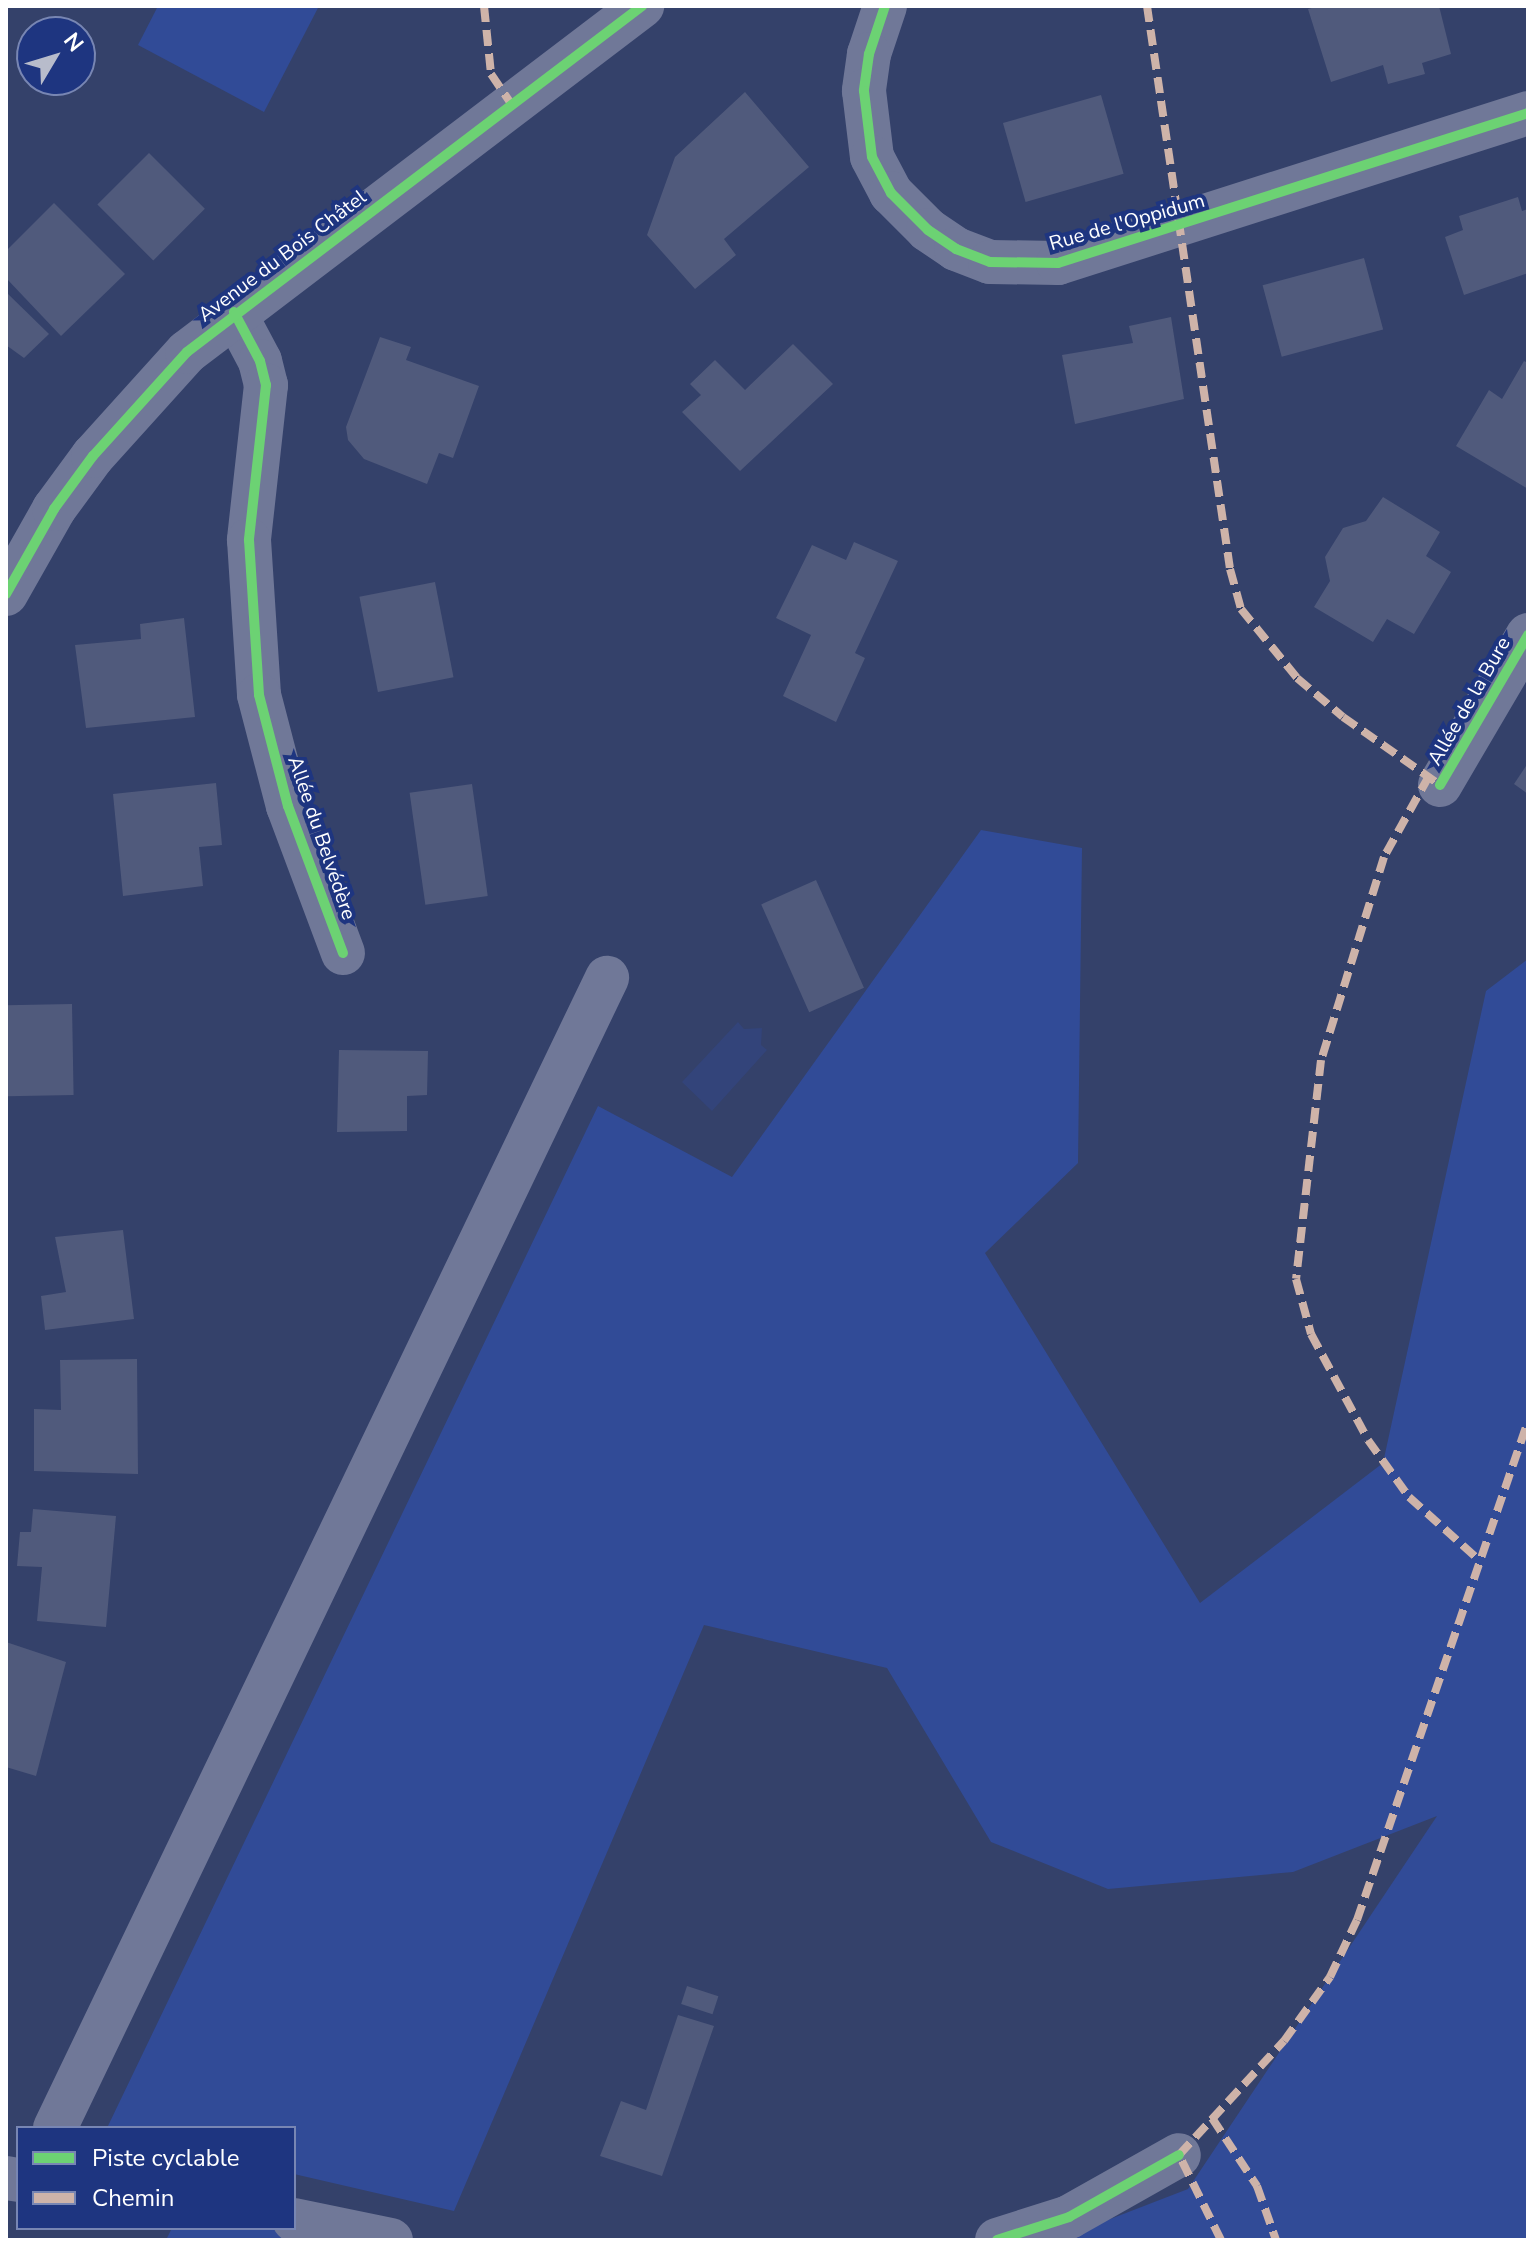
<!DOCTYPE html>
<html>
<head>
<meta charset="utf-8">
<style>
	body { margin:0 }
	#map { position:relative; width:1534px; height:2246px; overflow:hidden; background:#34416a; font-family:"Nunito Sans",sans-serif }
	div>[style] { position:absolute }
	.green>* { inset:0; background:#314b97 }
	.water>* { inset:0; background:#33447a }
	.building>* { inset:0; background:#505a7c; transform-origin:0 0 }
	.minor>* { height:44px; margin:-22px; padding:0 22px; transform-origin:22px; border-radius:22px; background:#707898 }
	.quiet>* { height:8px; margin-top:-4px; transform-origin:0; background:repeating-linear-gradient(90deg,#ceb3a9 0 16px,transparent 0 24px) }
	.cycleway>* { height:10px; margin:-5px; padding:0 5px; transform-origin:5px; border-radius:5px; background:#6cd273 }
	span { translate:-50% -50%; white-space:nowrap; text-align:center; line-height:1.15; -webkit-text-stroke:8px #1e3580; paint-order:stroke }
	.street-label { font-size:20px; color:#fff }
	.frame { position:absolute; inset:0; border:8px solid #fff; pointer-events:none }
	.legend { position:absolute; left:16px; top:2126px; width:280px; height:104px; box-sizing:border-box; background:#1e3580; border:2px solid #7886b3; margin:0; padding:10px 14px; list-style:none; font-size:24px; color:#fff }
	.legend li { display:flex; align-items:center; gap:16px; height:40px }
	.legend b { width:40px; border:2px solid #7886b3 }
	.north { position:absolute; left:16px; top:16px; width:80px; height:80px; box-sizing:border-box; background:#1e3580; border:2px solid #7886b3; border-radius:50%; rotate:52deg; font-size:22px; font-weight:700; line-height:32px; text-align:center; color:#fff }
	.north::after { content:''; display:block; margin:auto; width:28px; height:36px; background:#b8bccb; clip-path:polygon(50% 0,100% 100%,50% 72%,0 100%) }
</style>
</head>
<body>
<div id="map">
	<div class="green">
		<div style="clip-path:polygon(158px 6px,319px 6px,264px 112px,138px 45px)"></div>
		<div style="clip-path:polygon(981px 830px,1082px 848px,1078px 1163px,985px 1253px,1200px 1603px,1383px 1463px,1486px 991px,1528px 959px,1528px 2240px,1056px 2240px,1188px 2189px,1437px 1816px,1293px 1872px,1108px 1889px,991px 1842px,887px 1668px,704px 1625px,454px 2211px,294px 2174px,294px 2128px,107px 2128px,598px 1106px,732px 1177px)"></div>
		<div style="clip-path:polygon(172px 2228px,286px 2228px,334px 2240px,166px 2240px)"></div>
	</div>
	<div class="water">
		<div style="clip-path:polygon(738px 1022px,744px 1029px,762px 1028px,761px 1045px,767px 1050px,712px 1111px,682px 1082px)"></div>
	</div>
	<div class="building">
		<div style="clip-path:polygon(1319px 6px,1439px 6px,1451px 54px,1422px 63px,1425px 74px,1388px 84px,1383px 65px,1331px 82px,1308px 9px)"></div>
		<div style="clip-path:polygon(745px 92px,809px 167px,724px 239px,736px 255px,695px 289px,647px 235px,675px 157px)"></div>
		<div style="left:1101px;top:95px;width:82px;height:102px;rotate:74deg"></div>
		<div style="left:149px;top:153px;width:79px;height:73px;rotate:45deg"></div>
		<div style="clip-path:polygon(1518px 197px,1522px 211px,1528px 209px,1528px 273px,1464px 295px,1445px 237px,1463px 230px,1459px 216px)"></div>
		<div style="clip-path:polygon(54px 203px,125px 274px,61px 336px,6px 278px,6px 251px)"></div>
		<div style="left:1364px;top:258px;width:74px;height:105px;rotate:75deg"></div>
		<div style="clip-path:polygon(6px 292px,49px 334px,24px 358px,6px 345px)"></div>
		<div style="clip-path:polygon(1171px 317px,1184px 399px,1075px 424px,1062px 355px,1133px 343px,1129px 326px)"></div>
		<div style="clip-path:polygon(380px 337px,411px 347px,406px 360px,479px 386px,453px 458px,439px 453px,427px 484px,364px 459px,348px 440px,346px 427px)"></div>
		<div style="clip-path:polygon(793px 344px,833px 384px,740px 471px,682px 412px,701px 395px,690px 384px,715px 360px,745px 390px)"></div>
		<div style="clip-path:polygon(1524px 361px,1528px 363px,1528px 489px,1456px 446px,1489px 390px,1502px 399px)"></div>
		<div style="clip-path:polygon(1383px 497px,1440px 532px,1426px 556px,1451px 572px,1414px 634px,1387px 619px,1373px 642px,1314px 607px,1330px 581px,1325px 557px,1343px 528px,1366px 521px)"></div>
		<div style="clip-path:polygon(854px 542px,898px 561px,855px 653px,865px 658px,836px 722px,783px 696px,811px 635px,776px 618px,812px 545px,846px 560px)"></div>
		<div style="left:435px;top:582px;width:97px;height:77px;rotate:79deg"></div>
		<div style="clip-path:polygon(184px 618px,195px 717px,86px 728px,75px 645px,141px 639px,140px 624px)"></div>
		<div style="clip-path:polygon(1528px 763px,1528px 794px,1514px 784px)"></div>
		<div style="clip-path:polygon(216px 783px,222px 845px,199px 847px,203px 886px,123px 896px,113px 794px)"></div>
		<div style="left:472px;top:784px;width:113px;height:63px;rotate:82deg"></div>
		<div style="left:816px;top:880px;width:118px;height:60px;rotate:66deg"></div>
		<div style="left:72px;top:1004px;width:91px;height:66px;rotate:89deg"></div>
		<div style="clip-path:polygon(339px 1050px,428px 1051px,427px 1095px,407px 1096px,407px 1131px,337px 1132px)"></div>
		<div style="clip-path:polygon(123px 1230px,134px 1319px,45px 1330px,41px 1296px,66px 1292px,55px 1237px)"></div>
		<div style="clip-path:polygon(137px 1359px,138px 1474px,34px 1471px,34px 1409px,61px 1410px,60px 1360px)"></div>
		<div style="clip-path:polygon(33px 1509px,116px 1516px,106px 1627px,37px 1621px,42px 1567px,17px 1566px,20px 1532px,31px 1532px)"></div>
		<div style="clip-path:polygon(6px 1642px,66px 1662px,36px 1776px,6px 1767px)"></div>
		<div style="left:687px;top:1986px;width:33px;height:19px;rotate:18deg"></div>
		<div style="clip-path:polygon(678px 2015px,714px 2026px,662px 2176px,600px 2156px,621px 2101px,646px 2110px)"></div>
	</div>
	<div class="minor">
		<div style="left:885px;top:6px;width:51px;rotate:108.4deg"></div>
		<div style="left:869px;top:54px;width:37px;rotate:98deg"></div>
		<div style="left:864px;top:91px;width:66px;rotate:83.1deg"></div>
		<div style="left:872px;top:157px;width:41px;rotate:62.2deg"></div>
		<div style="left:891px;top:193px;width:52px;rotate:45deg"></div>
		<div style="left:928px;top:230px;width:34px;rotate:34deg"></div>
		<div style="left:956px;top:249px;width:36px;rotate:21deg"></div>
		<div style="left:990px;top:262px;width:68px;rotate:0.8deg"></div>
		<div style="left:1058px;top:263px;width:493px;rotate:-17.7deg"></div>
		<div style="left:234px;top:312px;width:55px;rotate:62deg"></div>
		<div style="left:260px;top:361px;width:25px;rotate:76deg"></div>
		<div style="left:266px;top:385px;width:156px;rotate:96.3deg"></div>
		<div style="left:249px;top:540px;width:155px;rotate:86.3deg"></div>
		<div style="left:259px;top:695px;width:115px;rotate:75.4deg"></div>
		<div style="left:288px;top:806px;width:157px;rotate:69.5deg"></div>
		<div style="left:6px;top:594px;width:98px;rotate:-60.5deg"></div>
		<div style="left:54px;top:509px;width:66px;rotate:-53.7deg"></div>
		<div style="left:93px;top:456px;width:140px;rotate:-47.9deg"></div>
		<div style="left:187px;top:352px;width:572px;rotate:-37.25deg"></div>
		<div style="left:1440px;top:785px;width:174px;rotate:-59.6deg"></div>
		<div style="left:55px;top:2128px;width:1276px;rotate:-64.36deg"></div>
		<div style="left:6px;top:2178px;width:12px;rotate:9deg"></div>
		<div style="left:294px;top:2220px;width:99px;rotate:11.7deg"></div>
		<div style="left:997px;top:2240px;width:76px;rotate:-17.7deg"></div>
		<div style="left:1069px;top:2217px;width:126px;rotate:-29.4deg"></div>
	</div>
	<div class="quiet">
		<div style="left:484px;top:6px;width:68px;rotate:84.1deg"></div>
		<div style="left:491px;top:74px;width:36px;rotate:56deg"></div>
		<div style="left:1147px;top:6px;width:569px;rotate:81.61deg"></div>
		<div style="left:1230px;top:569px;width:41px;rotate:74.6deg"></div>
		<div style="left:1241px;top:609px;width:89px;rotate:50.9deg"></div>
		<div style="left:1297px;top:678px;width:60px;rotate:40.3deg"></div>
		<div style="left:1343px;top:717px;width:118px;rotate:35deg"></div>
		<div style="left:1429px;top:776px;width:93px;rotate:119.1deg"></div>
		<div style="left:1384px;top:857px;width:213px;rotate:107.2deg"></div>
		<div style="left:1321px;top:1060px;width:220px;rotate:96.5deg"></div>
		<div style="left:1296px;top:1279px;width:57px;rotate:74.7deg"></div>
		<div style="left:1311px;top:1334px;width:120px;rotate:61.7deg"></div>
		<div style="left:1368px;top:1440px;width:70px;rotate:54.3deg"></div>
		<div style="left:1409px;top:1497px;width:94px;rotate:42deg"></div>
		<div style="left:1212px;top:2118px;width:82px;rotate:56.5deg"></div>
		<div style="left:1257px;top:2186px;width:57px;rotate:70.6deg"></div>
		<div style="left:1221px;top:2240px;width:95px;rotate:-116.3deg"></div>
		<div style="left:1179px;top:2155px;width:155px;rotate:-47.4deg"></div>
		<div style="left:1284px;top:2041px;width:79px;rotate:-54.3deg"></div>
		<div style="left:1330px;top:1977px;width:63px;rotate:-64.7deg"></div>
		<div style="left:1357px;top:1920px;width:527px;rotate:-71.08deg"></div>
	</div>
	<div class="cycleway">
		<div style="left:885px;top:6px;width:51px;rotate:108.4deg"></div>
		<div style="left:869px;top:54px;width:37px;rotate:98deg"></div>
		<div style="left:864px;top:91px;width:66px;rotate:83.1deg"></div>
		<div style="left:872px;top:157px;width:41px;rotate:62.2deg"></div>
		<div style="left:891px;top:193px;width:52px;rotate:45deg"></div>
		<div style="left:928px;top:230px;width:34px;rotate:34deg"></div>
		<div style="left:956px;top:249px;width:36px;rotate:21deg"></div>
		<div style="left:990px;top:262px;width:68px;rotate:0.8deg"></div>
		<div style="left:1058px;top:263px;width:493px;rotate:-17.7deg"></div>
		<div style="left:234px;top:312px;width:55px;rotate:62deg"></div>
		<div style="left:260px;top:361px;width:25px;rotate:76deg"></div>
		<div style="left:266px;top:385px;width:156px;rotate:96.3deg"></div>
		<div style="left:249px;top:540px;width:155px;rotate:86.3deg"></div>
		<div style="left:259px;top:695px;width:115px;rotate:75.4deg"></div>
		<div style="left:288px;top:806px;width:157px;rotate:69.5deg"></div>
		<div style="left:6px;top:594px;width:98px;rotate:-60.5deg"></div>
		<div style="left:54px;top:509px;width:66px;rotate:-53.7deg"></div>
		<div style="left:93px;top:456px;width:140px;rotate:-47.9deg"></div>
		<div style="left:187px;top:352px;width:572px;rotate:-37.25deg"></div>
		<div style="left:1440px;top:785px;width:174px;rotate:-59.6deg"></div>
		<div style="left:997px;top:2240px;width:76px;rotate:-17.7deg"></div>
		<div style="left:1069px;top:2217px;width:126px;rotate:-29.4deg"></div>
	</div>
	<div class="street-label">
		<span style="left:1127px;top:222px;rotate:-16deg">Rue de l'Oppidum</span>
		<span style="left:282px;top:256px;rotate:-37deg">Avenue du Bois Châtel</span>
		<span style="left:1469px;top:701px;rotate:-60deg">Allée de la Bure</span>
		<span style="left:322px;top:838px;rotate:71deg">Allée du Belvédère</span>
	</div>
	<div class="frame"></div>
	<ul class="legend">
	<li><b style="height:10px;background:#6cd273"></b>Piste cyclable</li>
	<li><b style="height:10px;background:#ceb3a9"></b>Chemin</li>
	</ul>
	<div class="north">N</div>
</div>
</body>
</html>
